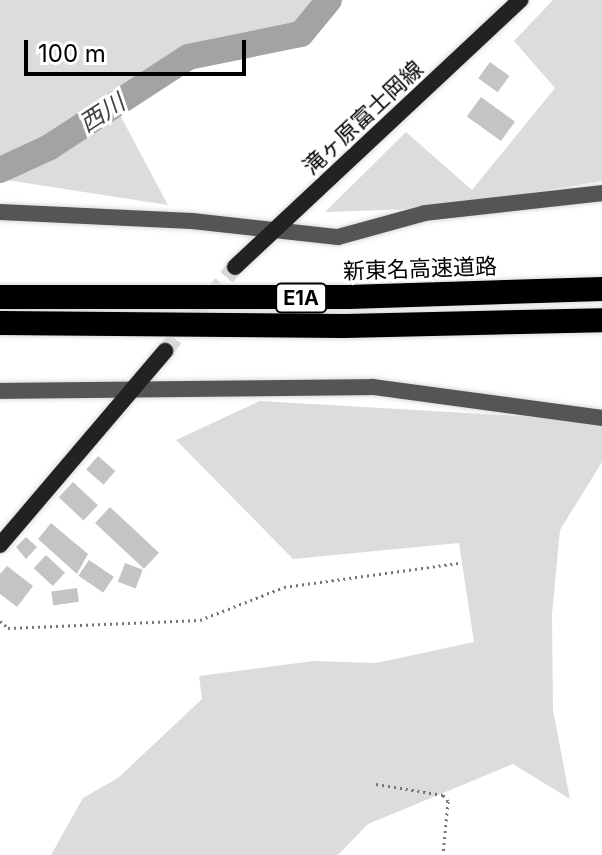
<!DOCTYPE html>
<html>
<head>
<meta charset="utf-8">
<style>
	body { margin:0 }
	#map { position:relative; width:602px; height:855px; overflow:hidden; background:#fff; font-family:Inter,"Noto Sans JP",sans-serif }
	div>[style] { position:absolute }
	.green>* { inset:0; background:#dcdcdc }
	.river>* { height:26px; margin:-13px; padding:0 13px; transform-origin:13px; border-radius:13px; background:#a3a3a3 }
	.building>* { inset:0; background:#c4c4c4; transform-origin:0 0 }
	.secondary-tunnel>* { height:16px; margin-top:-8px; transform-origin:0; background:repeating-linear-gradient(90deg,#d9d9d9 0 16px,transparent 0 24px) }
	.path>* { height:3px; margin-top:-1.5px; transform-origin:0; background:repeating-linear-gradient(90deg,#777 0 2px,transparent 0 6px) }
	.roads { filter:drop-shadow(0 0 2px #dbdbdb) drop-shadow(0 0 2px #dbdbdb) }
	.minor>* { height:16px; margin:-8px; padding:0 8px; transform-origin:8px; border-radius:8px; background:#555 }
	.secondary>* { height:16px; margin:-8px; padding:0 8px; transform-origin:8px; border-radius:8px; background:#222 }
	.motorway>* { height:24px; margin:-12px; padding:0 12px; transform-origin:12px; border-radius:12px; background:#000 }
	span { translate:-50% -50%; white-space:nowrap; text-align:center; line-height:1.15; -webkit-text-stroke:6px #fff; paint-order:stroke }
	.shield-label span { padding:2px 6px; background:#fff; border:2px solid; border-radius:6px; -webkit-text-stroke-width:0 }
	.shield-label { font-size:20px; color:#000; font-weight:700 }
	.street-label { font-size:22px; color:#000 }
	.water-label { font-size:24px; color:#444; font-style:italic }
	.scale { position:absolute; left:24px; top:40px; width:222px; height:36px; box-sizing:border-box; border:4px solid #000; border-top:0; padding-left:10px; font-size:24px; line-height:28px; white-space:nowrap; color:#000; -webkit-text-stroke:6px #fff; paint-order:stroke }
</style>
</head>
<body>
<div id="map">
	<div class="green">
		<div style="clip-path:polygon(0 0,313px 0,301px 34px,188px 57px,120px 115px,168px 205px,0 179px)"></div>
		<div style="clip-path:polygon(553px 0,602px 0,602px 181px,442px 208px,325px 212px,406px 132px,472px 190px,555px 88px,514px 41px)"></div>
		<div style="clip-path:polygon(260px 401px,602px 421px,602px 462px,560px 530px,552px 614px,553px 710px,570px 799px,513px 764px,368px 824px,338px 855px,51px 855px,83px 798px,118px 778px,202px 699px,199px 676px,314px 661px,376px 663px,474px 642px,459px 543px,293px 559px,176px 440px)"></div>
	</div>
	<div class="river">
		<div style="left:0;top:170px;width:53px;rotate:-24.6deg"></div>
		<div style="left:48px;top:148px;width:167px;rotate:-33deg"></div>
		<div style="left:188px;top:57px;width:115px;rotate:-11.5deg"></div>
		<div style="left:301px;top:34px;width:44px;rotate:-50.5deg"></div>
	</div>
	<div class="building">
		<div style="left:490px;top:62px;width:24px;height:20px;rotate:36deg"></div>
		<div style="left:481px;top:97px;width:42px;height:24px;rotate:36deg"></div>
		<div style="left:98px;top:456px;width:23px;height:18px;rotate:41deg"></div>
		<div style="left:73px;top:482px;width:34px;height:21px;rotate:43deg"></div>
		<div style="left:110px;top:507px;width:67px;height:22px;rotate:43deg"></div>
		<div style="clip-path:polygon(51px 523px,88px 554px,77px 574px,38px 539px)"></div>
		<div style="clip-path:polygon(26px 537px,37px 547px,26px 559px,16px 547px)"></div>
		<div style="left:46px;top:555px;width:26px;height:18px;rotate:43deg"></div>
		<div style="left:89px;top:560px;width:30px;height:19px;rotate:34deg"></div>
		<div style="left:125px;top:563px;width:19px;height:20px;rotate:21deg"></div>
		<div style="clip-path:polygon(7px 566px,33px 586px,17px 607px,0 594px,0 574px)"></div>
		<div style="left:77px;top:588px;width:14px;height:26px;rotate:82deg"></div>
	</div>
	<div class="secondary-tunnel">
		<div style="left:165px;top:351px;width:109px;rotate:-50.2deg"></div>
	</div>
	<div class="path">
		<div style="left:0;top:621px;width:11px;rotate:41deg"></div>
		<div style="left:8px;top:628px;width:192px;rotate:-2.4deg"></div>
		<div style="left:200px;top:620px;width:90px;rotate:-21.4deg"></div>
		<div style="left:284px;top:587px;width:178px;rotate:-7.8deg"></div>
		<div style="left:376px;top:784px;width:68px;rotate:9.3deg"></div>
		<div style="left:443px;top:795px;width:8px;rotate:50deg"></div>
		<div style="left:448px;top:801px;width:54px;rotate:95.3deg"></div>
	</div>
	<div class="roads">
		<div class="minor">
			<div style="left:0;top:212px;width:192px;rotate:2.7deg"></div>
			<div style="left:192px;top:221px;width:147px;rotate:6.3deg"></div>
			<div style="left:338px;top:237px;width:90px;rotate:-15.4deg"></div>
			<div style="left:425px;top:213px;width:178px;rotate:-6.4deg"></div>
			<div style="left:0;top:391px;width:373px;rotate:-0.6deg"></div>
			<div style="left:373px;top:387px;width:231px;rotate:7.7deg"></div>
		</div>
		<div class="secondary">
			<div style="left:235px;top:267px;width:391px;rotate:-43.1deg"></div>
			<div style="left:0;top:545px;width:255px;rotate:-49.6deg"></div>
		</div>
		<div class="motorway">
			<div style="left:0;top:297px;width:348px"></div>
			<div style="left:348px;top:297px;width:254px;rotate:-1.8deg"></div>
			<div style="left:0;top:323px;width:344px;rotate:0.5deg"></div>
			<div style="left:344px;top:326px;width:258px;rotate:-1.3deg"></div>
		</div>
	</div>
	<div class="shield-label">
		<span style="left:301px;top:298px">E1A</span>
	</div>
	<div class="street-label">
		<span style="left:363px;top:118px;rotate:-43deg">滝ヶ原富士岡線</span>
		<span style="left:420px;top:269px;rotate:-2deg">新東名高速道路</span>
	</div>
	<div class="water-label">
		<span style="left:102px;top:113px;rotate:-33deg">西川</span>
	</div>
	<div class="scale">100 m</div>
</div>
</body>
</html>
